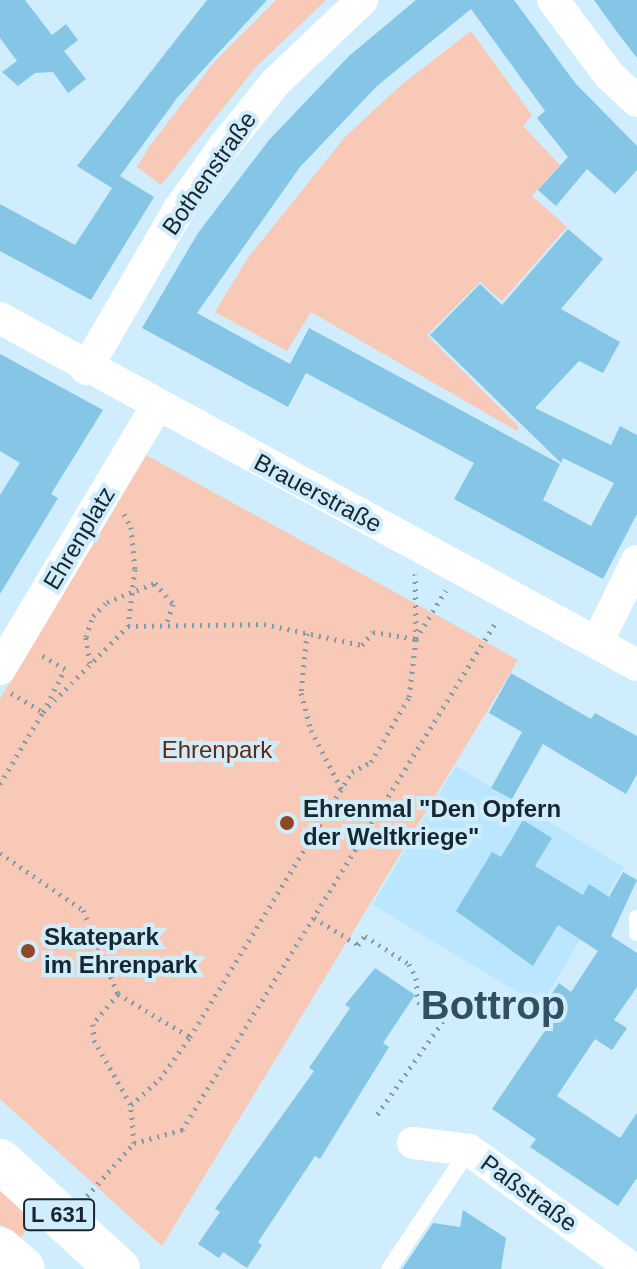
<!DOCTYPE html>
<html>
<head>
<meta charset="utf-8">
<style>
	body { margin:0 }
	#map { position:relative; width:637px; height:1269px; overflow:hidden; background:#d0edfd; font-family:Helvetica,sans-serif }
	div>[style] { position:absolute }
	.built>* { inset:0; background:#bae6ff; transform-origin:0 0 }
	.green>* { inset:0; background:#f7c9b6 }
	.building>* { inset:0; background:#85c5e6 }
	.path>* { height:5px; margin-top:-2.5px; transform-origin:0; background:repeating-linear-gradient(90deg,#859ca8 0 2px,transparent 0 8px) }
	.lane>* { height:16px; margin:-8px; padding:0 8px; transform-origin:8px; border-radius:8px; background:#fff }
	.street>* { height:32px; margin:-16px; padding:0 16px; transform-origin:16px; border-radius:16px; background:#fff }
	.primary>* { height:44px; margin:-22px; padding:0 22px; transform-origin:22px; border-radius:22px; background:#fff }
	.dots>* { width:22px; height:22px; translate:-50% -50%; box-sizing:border-box; border:4px solid #d0edfd; border-radius:50% }
	span { translate:-50% -50%; white-space:nowrap; text-align:center; line-height:1.15; -webkit-text-stroke:8px #d0edfd; paint-order:stroke }
	.shield-label span { padding:2px 6px; background:#d0edfd; border:2px solid; border-radius:6px; -webkit-text-stroke-width:0 }
	.shield-label { font-size:22px; color:#18262d; font-weight:700 }
	.street-label { font-size:24px; color:#18262d }
	.park-label { font-size:24px; color:#612a0f }
	.poi-label { font-size:24px; color:#18262d; font-weight:700 }
	.left { translate:0 -50%; text-align:left }
	.town-label { font-size:40px; color:#315162; font-weight:700 }
</style>
</head>
<body>
<div id="map">
	<div class="built">
		<div style="left:456px;top:766px;width:196px;height:162px;rotate:31deg"></div>
	</div>
	<div class="green">
		<div style="clip-path:polygon(276px 0,326px 0,256px 67px,161px 185px,137px 167px,149px 147px,215px 61px)"></div>
		<div style="clip-path:polygon(471px 31px,532px 115px,523px 126px,560px 165px,532px 196px,567px 227px,502px 301px,480px 282px,427px 335px,519px 427px,517px 431px,311px 312px,287px 351px,215px 312px,247px 259px,345px 137px,400px 86px)"></div>
		<div style="clip-path:polygon(146px 455px,518px 660px,162px 1246px,0 1099px,0 699px)"></div>
		<div style="clip-path:polygon(0 1182px,39px 1215px,19px 1240px,0 1224px)"></div>
	</div>
	<div class="building">
		<div style="clip-path:polygon(0 0,25px 0,52px 35px,66px 24px,78px 40px,64px 51px,86px 79px,68px 93px,53px 72px,35px 73px,18px 86px,2px 72px,17px 61px,0 38px)"></div>
		<div style="clip-path:polygon(207px 0,267px 0,177px 98px,120px 176px,154px 197px,91px 300px,0 251px,0 204px,75px 245px,112px 188px,77px 166px)"></div>
		<div style="clip-path:polygon(416px 0,514px 0,576px 84px,637px 146px,637px 170px,615px 194px,587px 169px,556px 206px,538px 190px,568px 157px,537px 118px,545px 111px,471px 9px,377px 86px,300px 167px,197px 313px,290px 364px,309px 328px,409px 382px,560px 464px,543px 500px,591px 526px,614px 483px,563px 458px,561px 463px,430px 335px,480px 284px,502px 305px,568px 229px,603px 259px,561px 309px,620px 342px,603px 373px,579px 361px,535px 408px,611px 445px,620px 426px,637px 435px,637px 514px,603px 579px,454px 499px,474px 463px,306px 373px,288px 407px,142px 328px,198px 233px,269px 140px,349px 56px)"></div>
		<div style="clip-path:polygon(594px 0,637px 0,637px 58px,614px 28px)"></div>
		<div style="clip-path:polygon(0 354px,103px 410px,51px 494px,58px 498px,0 594px,0 495px,20px 463px,0 451px)"></div>
		<div style="clip-path:polygon(511px 673px,591px 719px,595px 713px,637px 736px,637px 774px,626px 794px,543px 744px,512px 799px,491px 788px,522px 732px,489px 713px)"></div>
		<div style="clip-path:polygon(523px 820px,552px 838px,535px 866px,583px 895px,589px 884px,609px 897px,623px 872px,637px 880px,611px 936px,637px 953px,637px 987px,614px 1020px,627px 1028px,612px 1050px,595px 1039px,557px 1096px,620px 1138px,637px 1113px,637px 1178px,618px 1206px,530px 1147px,536px 1139px,492px 1109px,557px 1013px,545px 1004px,559px 983px,571px 992px,598px 951px,558px 925px,533px 966px,456px 911px,492px 852px,501px 857px)"></div>
		<div style="clip-path:polygon(375px 968px,415px 995px,383px 1043px,389px 1047px,320px 1159px,315px 1156px,258px 1242px,262px 1245px,247px 1268px,223px 1252px,219px 1258px,198px 1244px,220px 1212px,215px 1209px,314px 1071px,309px 1068px,350px 1008px,345px 1005px)"></div>
		<div style="clip-path:polygon(463px 1210px,506px 1238px,501px 1269px,402px 1269px,433px 1223px,460px 1227px)"></div>
	</div>
	<div class="path">
		<div style="left:124px;top:514px;width:15px;rotate:62deg"></div>
		<div style="left:131px;top:527px;width:42px;rotate:84.6deg"></div>
		<div style="left:135px;top:569px;width:57px;rotate:97deg"></div>
		<div style="left:307px;top:633px;width:60px;rotate:95.7deg"></div>
		<div style="left:301px;top:693px;width:38px;rotate:75deg"></div>
		<div style="left:311px;top:730px;width:68px;rotate:62.7deg"></div>
		<div style="left:90px;top:663px;width:26px;rotate:-99deg"></div>
		<div style="left:86px;top:637px;width:22px;rotate:-72deg"></div>
		<div style="left:93px;top:616px;width:20px;rotate:-45deg"></div>
		<div style="left:107px;top:602px;width:52px;rotate:-21.6deg"></div>
		<div style="left:155px;top:583px;width:28px;rotate:49deg"></div>
		<div style="left:173px;top:604px;width:20px;rotate:108deg"></div>
		<div style="left:11px;top:693px;width:37px;rotate:31deg"></div>
		<div style="left:43px;top:712px;width:48px;rotate:-62.9deg"></div>
		<div style="left:65px;top:669px;width:29px;rotate:-149deg"></div>
		<div style="left:0;top:784px;width:84px;rotate:-59.2deg"></div>
		<div style="left:43px;top:712px;width:121px;rotate:-45.3deg"></div>
		<div style="left:128px;top:626px;width:136px;rotate:-0.8deg"></div>
		<div style="left:264px;top:624px;width:100px;rotate:12.1deg"></div>
		<div style="left:362px;top:645px;width:17px;rotate:-50deg"></div>
		<div style="left:373px;top:632px;width:44px;rotate:9.2deg"></div>
		<div style="left:416px;top:639px;width:57px;rotate:-58.5deg"></div>
		<div style="left:0;top:853px;width:101px;rotate:34.5deg"></div>
		<div style="left:83px;top:910px;width:91px;rotate:67.4deg"></div>
		<div style="left:118px;top:994px;width:84px;rotate:30.8deg"></div>
		<div style="left:190px;top:1037px;width:311px;rotate:-58.6deg"></div>
		<div style="left:352px;top:772px;width:21px;rotate:-28deg"></div>
		<div style="left:371px;top:762px;width:75px;rotate:-59.7deg"></div>
		<div style="left:409px;top:697px;width:58px;rotate:-83.1deg"></div>
		<div style="left:416px;top:639px;width:65px;rotate:-90.9deg"></div>
		<div style="left:314px;top:918px;width:52px;rotate:31.5deg"></div>
		<div style="left:358px;top:945px;width:11px;rotate:-52deg"></div>
		<div style="left:365px;top:936px;width:52px;rotate:32.5deg"></div>
		<div style="left:409px;top:964px;width:16px;rotate:63deg"></div>
		<div style="left:416px;top:978px;width:24px;rotate:85deg"></div>
		<div style="left:418px;top:1002px;width:31px;rotate:37deg"></div>
		<div style="left:443px;top:1021px;width:120px;rotate:125.1deg"></div>
		<div style="left:118px;top:994px;width:39px;rotate:130deg"></div>
		<div style="left:93px;top:1024px;width:16px;rotate:86deg"></div>
		<div style="left:94px;top:1040px;width:75px;rotate:60.4deg"></div>
		<div style="left:134px;top:1143px;width:38px;rotate:-95deg"></div>
		<div style="left:131px;top:1105px;width:39px;rotate:-42deg"></div>
		<div style="left:160px;top:1079px;width:52px;rotate:-54.5deg"></div>
		<div style="left:87px;top:1196px;width:71px;rotate:-48.4deg"></div>
		<div style="left:134px;top:1143px;width:50px;rotate:-15.2deg"></div>
		<div style="left:182px;top:1130px;width:597px;rotate:-58.28deg"></div>
	</div>
	<div class="lane">
		<div style="left:637px;top:918px;width:15px;rotate:90deg"></div>
		<div style="left:389px;top:1269px;width:143px;rotate:-56.1deg"></div>
	</div>
	<div class="street">
		<div style="left:553px;top:0;width:94px;rotate:53.3deg"></div>
		<div style="left:609px;top:75px;width:38px;rotate:43deg"></div>
		<div style="left:0;top:318px;width:725px;rotate:28.58deg"></div>
		<div style="left:86px;top:369px;width:185px;rotate:-59.8deg"></div>
		<div style="left:179px;top:209px;width:79px;rotate:-54.3deg"></div>
		<div style="left:225px;top:145px;width:81px;rotate:-51deg"></div>
		<div style="left:276px;top:82px;width:119px;rotate:-43.6deg"></div>
		<div style="left:597px;top:643px;width:91px;rotate:-64deg"></div>
		<div style="left:0;top:669px;width:306px;rotate:-59.2deg"></div>
		<div style="left:413px;top:1143px;width:56px;rotate:7.1deg"></div>
		<div style="left:469px;top:1150px;width:203px;rotate:36deg"></div>
	</div>
	<div class="primary">
		<div style="left:0;top:1161px;width:160px;rotate:42.5deg"></div>
		<div style="left:0;top:1249px;width:30px;rotate:41deg"></div>
	</div>
	<div class="dots">
		<div style="left:287px;top:823px;background:#8f4726"></div>
		<div style="left:28px;top:951px;background:#8f4726"></div>
	</div>
	<div class="shield-label">
		<span style="left:59px;top:1215px">L 631</span>
	</div>
	<div class="street-label">
		<span style="left:209px;top:173px;rotate:-55deg">Bothenstraße</span>
		<span style="left:318px;top:493px;rotate:28deg">Brauerstraße</span>
		<span style="left:79px;top:538px;rotate:-59deg">Ehrenplatz</span>
		<span style="left:529px;top:1193px;rotate:36deg">Paßstraße</span>
	</div>
	<div class="park-label">
		<span style="left:217px;top:750px">Ehrenpark</span>
	</div>
	<div class="poi-label">
		<span class="left" style="left:303px;top:823px">Ehrenmal "Den Opfern<br>der Weltkriege"</span>
		<span class="left" style="left:44px;top:951px">Skatepark<br>im Ehrenpark</span>
	</div>
	<div class="town-label">
		<span style="left:493px;top:1005px">Bottrop</span>
	</div>
</div>
</body>
</html>
